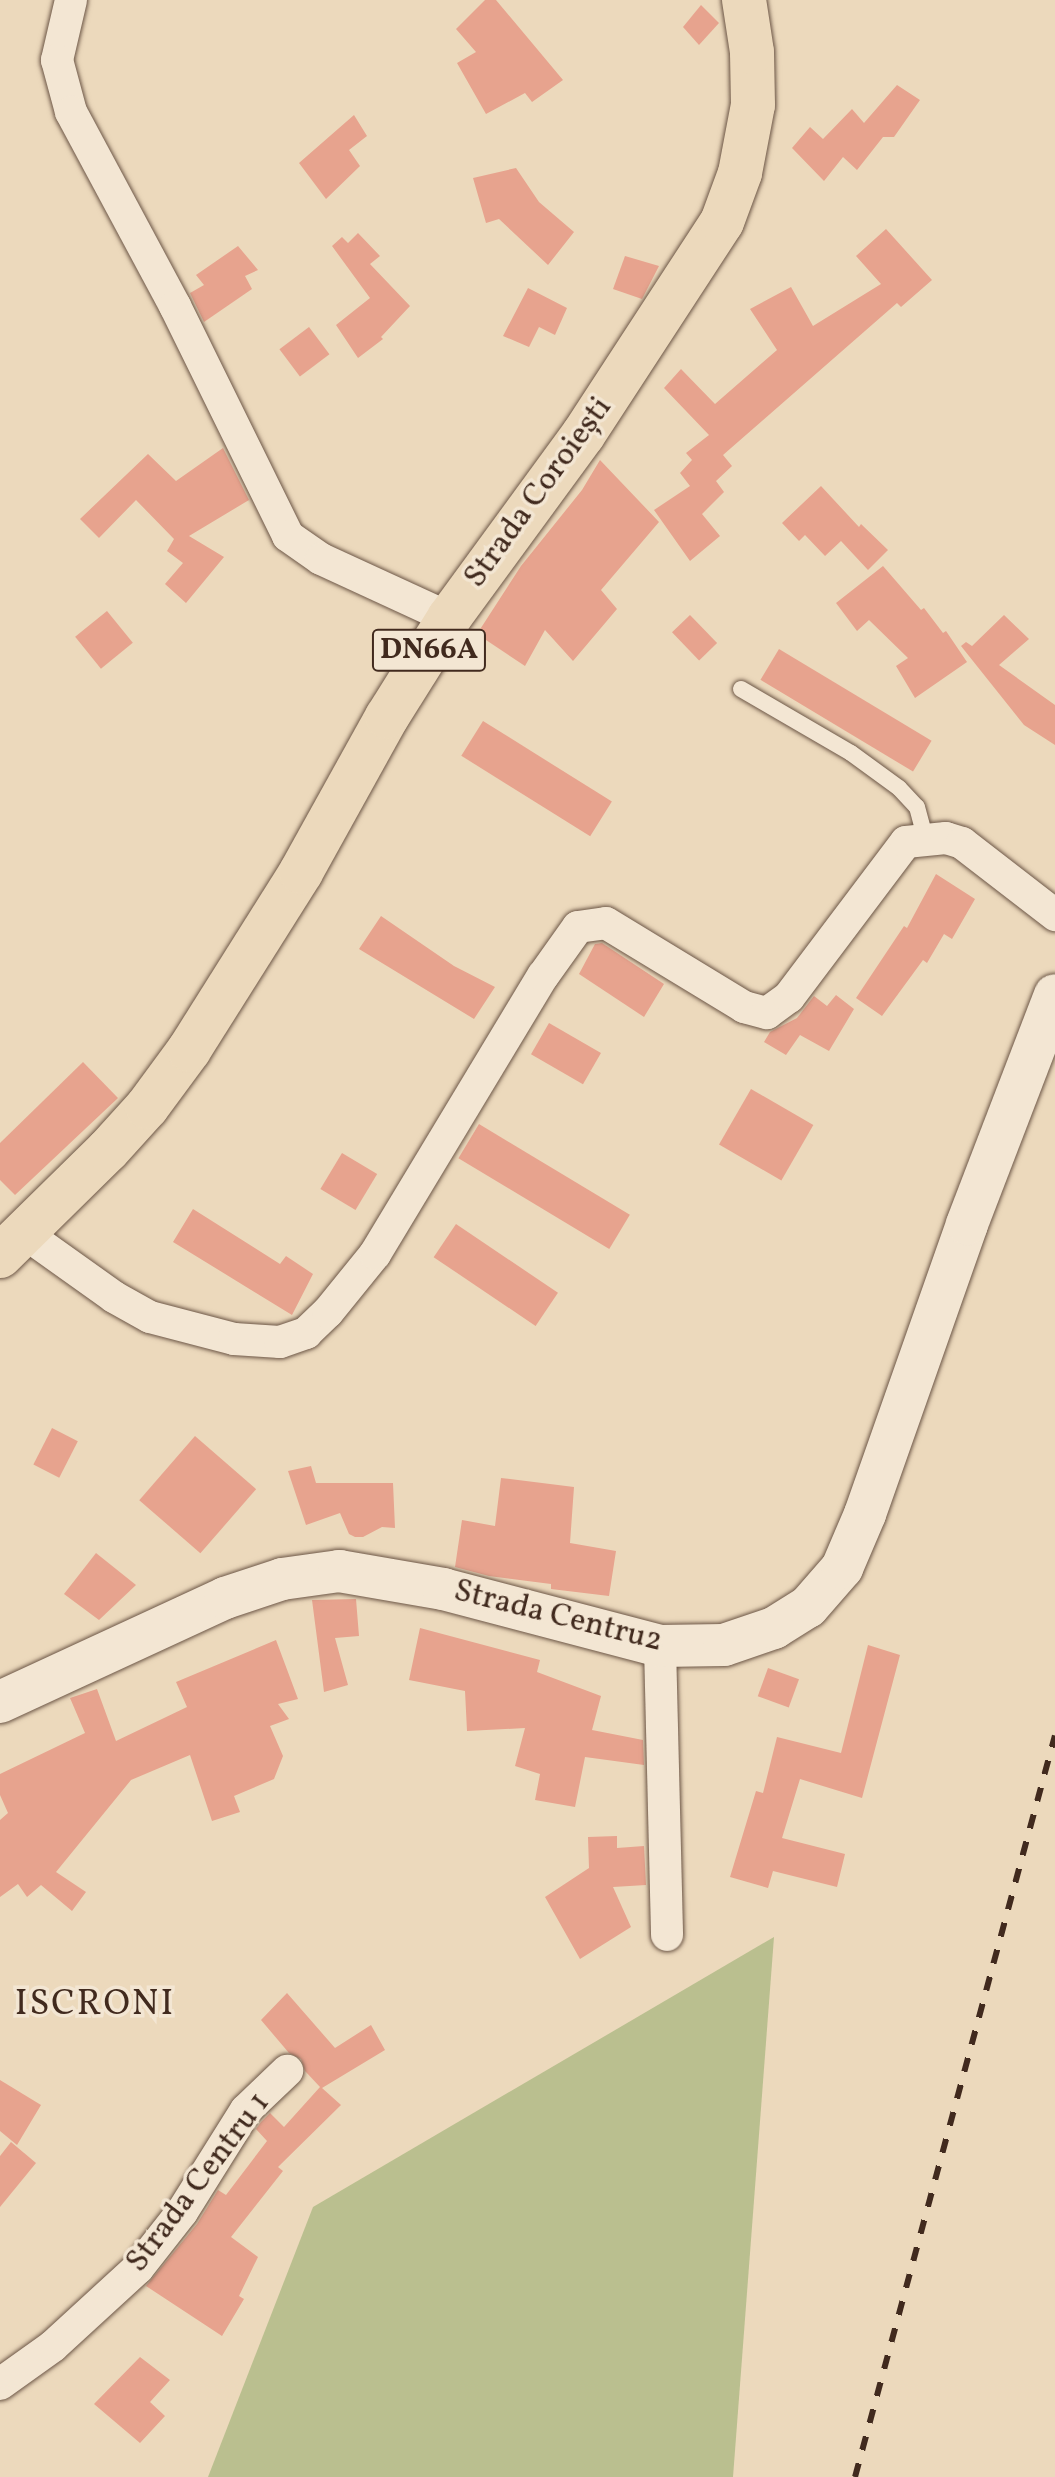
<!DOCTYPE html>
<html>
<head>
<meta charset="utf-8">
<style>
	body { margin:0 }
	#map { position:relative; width:1055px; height:2477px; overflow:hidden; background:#ecd9bc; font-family:Vollkorn,serif }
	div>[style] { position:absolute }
	.green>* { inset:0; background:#babf8f }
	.building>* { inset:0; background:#e7a38e; transform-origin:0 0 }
	.roads { filter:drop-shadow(0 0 2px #6c5646) drop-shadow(0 0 2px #6c5646) }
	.service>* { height:16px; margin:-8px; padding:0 8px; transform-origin:8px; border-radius:8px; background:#f3e6d3 }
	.minor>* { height:32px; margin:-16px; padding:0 16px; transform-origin:16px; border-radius:16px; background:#f3e6d3 }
	.tertiary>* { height:42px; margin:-21px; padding:0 21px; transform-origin:21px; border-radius:21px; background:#f3e6d3 }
	.primary>* { height:44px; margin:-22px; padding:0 22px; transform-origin:22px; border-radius:22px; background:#ecd9bc }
	.rail>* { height:6px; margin-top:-3px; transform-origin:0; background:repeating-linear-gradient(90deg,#412a1e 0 14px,transparent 0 28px) }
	span { translate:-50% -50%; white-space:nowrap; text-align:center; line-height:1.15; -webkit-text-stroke:7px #f3e6d3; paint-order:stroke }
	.shield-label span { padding:2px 6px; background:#f3e6d3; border:2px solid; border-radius:6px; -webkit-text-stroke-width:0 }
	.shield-label { font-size:30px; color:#412a1e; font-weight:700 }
	.street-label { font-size:32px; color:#412a1e }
	.quarter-label { font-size:36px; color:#412a1e; letter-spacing:2px }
</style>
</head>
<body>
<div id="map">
	<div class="green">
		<div style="clip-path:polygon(774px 1937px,733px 2477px,208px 2477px,313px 2207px)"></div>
	</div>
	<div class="building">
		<div style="clip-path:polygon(485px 0,496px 0,563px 80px,532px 102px,525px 93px,486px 114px,457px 63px,476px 52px,456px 29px)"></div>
		<div style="clip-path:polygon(701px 5px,719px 23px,699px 45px,683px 27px)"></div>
		<div style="clip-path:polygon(897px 85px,920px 100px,894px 137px,883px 137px,857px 170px,843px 157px,824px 181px,792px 148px,810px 127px,823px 139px,852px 109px,864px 123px)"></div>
		<div style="clip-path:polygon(354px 115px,367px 136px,349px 150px,360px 166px,326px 199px,299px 163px)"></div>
		<div style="clip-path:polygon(516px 168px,539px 202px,574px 232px,548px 265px,499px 219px,486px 223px,473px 178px)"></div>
		<div style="clip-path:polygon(886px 229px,932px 280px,901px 307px,897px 303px,723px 455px,732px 466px,716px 481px,724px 492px,702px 514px,720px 536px,690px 561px,654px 510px,690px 486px,680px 473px,692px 460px,686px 453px,709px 435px,664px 388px,681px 369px,715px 404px,777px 350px,750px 309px,791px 287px,813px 326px,881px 284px,856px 256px)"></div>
		<div style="clip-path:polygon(358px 233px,380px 256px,370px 264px,410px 306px,381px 337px,383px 339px,358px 358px,336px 325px,370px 298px,332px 246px,342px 237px,348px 243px)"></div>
		<div style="clip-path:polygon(238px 246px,258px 270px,245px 276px,252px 289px,204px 322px,190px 293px,204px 285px,196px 275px)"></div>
		<div style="clip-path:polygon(625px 256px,659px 266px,642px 299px,613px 289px)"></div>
		<div style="clip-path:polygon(528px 288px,567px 308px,555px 335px,539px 327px,529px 347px,503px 336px)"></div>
		<div style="left:309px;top:327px;width:34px;height:37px;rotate:53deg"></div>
		<div style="clip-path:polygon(223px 448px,249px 500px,189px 536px,224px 557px,186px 603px,165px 584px,183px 563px,167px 551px,174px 539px,136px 500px,99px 538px,80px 519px,148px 454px,176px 481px)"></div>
		<div style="clip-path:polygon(600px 460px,659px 522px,601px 590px,617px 609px,573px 661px,545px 630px,525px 666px,477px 634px,521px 566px,582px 490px)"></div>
		<div style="clip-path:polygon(821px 486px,859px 527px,861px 524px,888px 550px,868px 570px,841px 541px,825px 556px,805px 535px,799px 541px,782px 523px)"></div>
		<div style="clip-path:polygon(883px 566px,921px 610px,924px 608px,943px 633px,946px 631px,967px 662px,915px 698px,896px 666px,908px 658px,869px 620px,857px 631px,836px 603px)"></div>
		<div style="left:107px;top:611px;width:41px;height:41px;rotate:51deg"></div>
		<div style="left:690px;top:615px;width:39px;height:25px;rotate:46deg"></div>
		<div style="clip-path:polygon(1004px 615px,1029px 639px,999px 665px,1055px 705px,1055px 745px,1024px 725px,961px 646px,966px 642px,972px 646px)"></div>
		<div style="left:779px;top:649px;width:178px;height:36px;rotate:31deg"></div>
		<div style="left:483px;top:721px;width:152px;height:41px;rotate:32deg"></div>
		<div style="clip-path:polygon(936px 874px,975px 899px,952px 939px,944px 934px,927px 963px,923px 960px,882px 1016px,856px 998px,904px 926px,907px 928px)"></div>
		<div style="clip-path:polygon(381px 916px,454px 966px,495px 987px,474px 1019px,359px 949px)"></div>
		<div style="clip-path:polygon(602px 943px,664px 984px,644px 1017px,579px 974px,595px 944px)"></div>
		<div style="clip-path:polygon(836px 995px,854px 1009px,829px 1051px,800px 1035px,786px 1055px,764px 1042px,770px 1032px,797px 1018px,814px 996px,827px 1006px)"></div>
		<div style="left:549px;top:1023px;width:60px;height:36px;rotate:30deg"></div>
		<div style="clip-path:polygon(83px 1062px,118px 1098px,15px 1195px,0 1180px,0 1143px)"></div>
		<div style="left:751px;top:1089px;width:72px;height:64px;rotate:30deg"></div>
		<div style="left:479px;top:1124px;width:176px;height:40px;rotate:31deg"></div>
		<div style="left:342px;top:1153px;width:41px;height:42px;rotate:31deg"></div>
		<div style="clip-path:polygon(193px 1209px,280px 1264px,286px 1256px,313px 1274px,292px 1315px,173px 1242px)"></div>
		<div style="left:456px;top:1224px;width:123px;height:40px;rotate:34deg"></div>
		<div style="left:52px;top:1428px;width:29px;height:41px;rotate:27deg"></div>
		<div style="left:195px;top:1436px;width:81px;height:85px;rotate:41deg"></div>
		<div style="clip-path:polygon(311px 1466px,316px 1483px,393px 1483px,395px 1528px,382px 1527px,363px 1537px,355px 1537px,349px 1534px,340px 1513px,306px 1525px,288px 1471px)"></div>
		<div style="clip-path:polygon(501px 1478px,574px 1487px,570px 1543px,616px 1551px,609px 1596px,551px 1589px,551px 1584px,489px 1576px,455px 1567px,462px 1520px,495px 1526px)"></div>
		<div style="clip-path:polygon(96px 1553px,136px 1585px,99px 1620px,64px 1594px)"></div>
		<div style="clip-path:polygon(356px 1599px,359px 1636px,335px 1638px,348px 1685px,324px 1692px,312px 1600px)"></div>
		<div style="clip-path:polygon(420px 1628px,540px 1660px,537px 1672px,601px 1696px,592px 1730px,643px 1740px,644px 1765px,585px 1757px,575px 1807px,535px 1800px,540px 1774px,515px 1766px,525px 1728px,467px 1731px,465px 1691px,409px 1680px)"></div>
		<div style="clip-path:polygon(276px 1640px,298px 1699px,278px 1704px,289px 1719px,270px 1726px,283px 1756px,274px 1779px,234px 1796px,240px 1812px,212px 1821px,190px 1755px,131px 1780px,56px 1872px,86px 1892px,72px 1911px,41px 1885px,27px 1897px,18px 1884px,0 1897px,0 1820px,8px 1813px,0 1795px,0 1774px,85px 1733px,70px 1698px,97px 1689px,116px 1741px,187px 1707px,176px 1682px)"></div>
		<div style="clip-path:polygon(868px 1645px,900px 1655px,862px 1798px,800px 1779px,782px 1838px,845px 1854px,837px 1887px,773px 1871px,768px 1888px,730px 1877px,756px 1791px,763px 1793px,777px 1737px,841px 1753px)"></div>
		<div style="left:768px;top:1668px;width:33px;height:30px;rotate:20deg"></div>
		<div style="clip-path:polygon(617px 1836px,617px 1848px,644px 1846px,646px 1885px,613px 1887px,631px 1927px,580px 1959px,545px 1897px,589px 1868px,588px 1837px)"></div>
		<div style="clip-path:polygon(287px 1993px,335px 2048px,371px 2025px,385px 2050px,322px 2088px,341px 2105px,278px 2167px,283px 2171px,231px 2237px,258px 2257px,239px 2296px,244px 2299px,222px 2336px,146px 2286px,197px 2224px,218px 2190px,226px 2195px,267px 2141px,256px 2129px,261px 2122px,270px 2113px,284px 2127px,320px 2087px,305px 2071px,301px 2059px,289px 2053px,261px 2020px)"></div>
		<div style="clip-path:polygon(0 2080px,41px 2105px,17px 2145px,0 2131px)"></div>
		<div style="clip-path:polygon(11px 2142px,36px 2163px,0 2207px,0 2156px)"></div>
		<div style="clip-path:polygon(140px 2357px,170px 2380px,150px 2402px,165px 2416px,140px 2443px,94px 2404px)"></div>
	</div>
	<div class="roads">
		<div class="service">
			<div style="left:741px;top:689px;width:127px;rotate:30.2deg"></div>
			<div style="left:851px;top:753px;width:59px;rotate:36.1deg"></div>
			<div style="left:899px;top:788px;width:26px;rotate:47deg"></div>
			<div style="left:917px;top:807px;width:34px;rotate:75deg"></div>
		</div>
		<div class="minor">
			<div style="left:71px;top:0;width:62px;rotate:103.1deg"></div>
			<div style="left:57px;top:60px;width:54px;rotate:74.9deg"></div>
			<div style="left:71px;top:112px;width:220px;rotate:61.8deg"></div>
			<div style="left:175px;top:306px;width:256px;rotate:63.8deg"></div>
			<div style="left:288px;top:536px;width:40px;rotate:34.9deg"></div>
			<div style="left:321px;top:559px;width:141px;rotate:24.7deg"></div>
			<div style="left:23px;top:1232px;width:112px;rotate:35.5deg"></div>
			<div style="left:114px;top:1297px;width:41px;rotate:29.1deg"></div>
			<div style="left:150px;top:1317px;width:87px;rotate:14.7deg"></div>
			<div style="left:234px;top:1339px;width:46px;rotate:3.7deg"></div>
			<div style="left:280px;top:1342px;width:28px;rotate:-19deg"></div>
			<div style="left:306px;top:1333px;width:30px;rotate:-44deg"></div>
			<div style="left:328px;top:1312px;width:75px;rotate:-51deg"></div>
			<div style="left:375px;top:1254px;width:325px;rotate:-58.9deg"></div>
			<div style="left:543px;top:976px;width:60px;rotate:-54.5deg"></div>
			<div style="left:578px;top:927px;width:28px;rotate:-8deg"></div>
			<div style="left:606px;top:923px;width:162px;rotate:31.3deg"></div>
			<div style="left:744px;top:1007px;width:24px;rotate:15deg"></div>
			<div style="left:767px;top:1013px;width:27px;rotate:-36deg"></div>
			<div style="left:789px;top:997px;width:194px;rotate:-53deg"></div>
			<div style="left:906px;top:842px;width:40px;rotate:-5.7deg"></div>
			<div style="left:946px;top:838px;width:17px;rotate:17deg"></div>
			<div style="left:962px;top:843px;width:118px;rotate:37.7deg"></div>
			<div style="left:660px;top:1646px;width:289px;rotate:88.6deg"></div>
			<div style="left:0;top:2384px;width:65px;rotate:-35.6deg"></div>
			<div style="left:53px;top:2346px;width:115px;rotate:-42.5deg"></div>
			<div style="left:138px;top:2268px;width:71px;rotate:-51.8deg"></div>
			<div style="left:182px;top:2212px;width:120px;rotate:-57.9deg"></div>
			<div style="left:246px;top:2110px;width:57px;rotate:-43.6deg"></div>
		</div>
		<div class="tertiary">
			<div style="left:0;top:1702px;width:248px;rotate:-24.8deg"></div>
			<div style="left:225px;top:1598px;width:60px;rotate:-18.4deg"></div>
			<div style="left:282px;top:1579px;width:58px;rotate:-8deg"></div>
			<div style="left:339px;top:1571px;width:106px;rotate:9.8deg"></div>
			<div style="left:443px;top:1589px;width:224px;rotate:14.7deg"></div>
			<div style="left:660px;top:1646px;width:64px;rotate:-0.9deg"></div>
			<div style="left:724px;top:1645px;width:53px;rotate:-18.8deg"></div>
			<div style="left:774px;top:1628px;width:40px;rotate:-32deg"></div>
			<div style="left:808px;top:1607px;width:52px;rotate:-48.9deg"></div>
			<div style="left:842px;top:1568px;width:59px;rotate:-66.9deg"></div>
			<div style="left:865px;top:1514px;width:307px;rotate:-70.6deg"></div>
			<div style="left:967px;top:1224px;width:245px;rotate:-69deg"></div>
		</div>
		<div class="primary">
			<div style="left:0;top:1256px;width:151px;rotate:-44.5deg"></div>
			<div style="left:108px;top:1150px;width:58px;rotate:-47.8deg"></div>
			<div style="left:147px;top:1107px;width:71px;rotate:-53.6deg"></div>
			<div style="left:189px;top:1050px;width:210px;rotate:-57.8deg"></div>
			<div style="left:301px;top:872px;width:177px;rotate:-61deg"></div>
			<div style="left:387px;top:717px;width:117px;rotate:-57.9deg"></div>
			<div style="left:449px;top:618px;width:227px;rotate:-53.8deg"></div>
			<div style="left:583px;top:435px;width:254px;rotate:-56.9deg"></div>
			<div style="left:722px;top:222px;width:52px;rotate:-69.8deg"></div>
			<div style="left:740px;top:173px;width:69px;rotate:-79.2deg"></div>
			<div style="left:753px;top:105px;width:53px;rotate:-91.1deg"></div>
			<div style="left:752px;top:52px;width:53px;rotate:-98.7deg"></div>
		</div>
	</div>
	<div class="rail">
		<div style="left:855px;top:2477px;width:768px;rotate:-74.91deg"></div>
	</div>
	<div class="shield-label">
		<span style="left:429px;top:650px">DN66A</span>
	</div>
	<div class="street-label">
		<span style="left:539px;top:493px;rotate:-54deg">Strada Coroiești</span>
		<span style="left:558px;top:1617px;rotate:14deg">Strada Centru2</span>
		<span style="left:199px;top:2183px;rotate:-53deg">Strada Centru 1</span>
	</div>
	<div class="quarter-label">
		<span style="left:95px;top:2006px">ISCRONI</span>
	</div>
</div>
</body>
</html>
